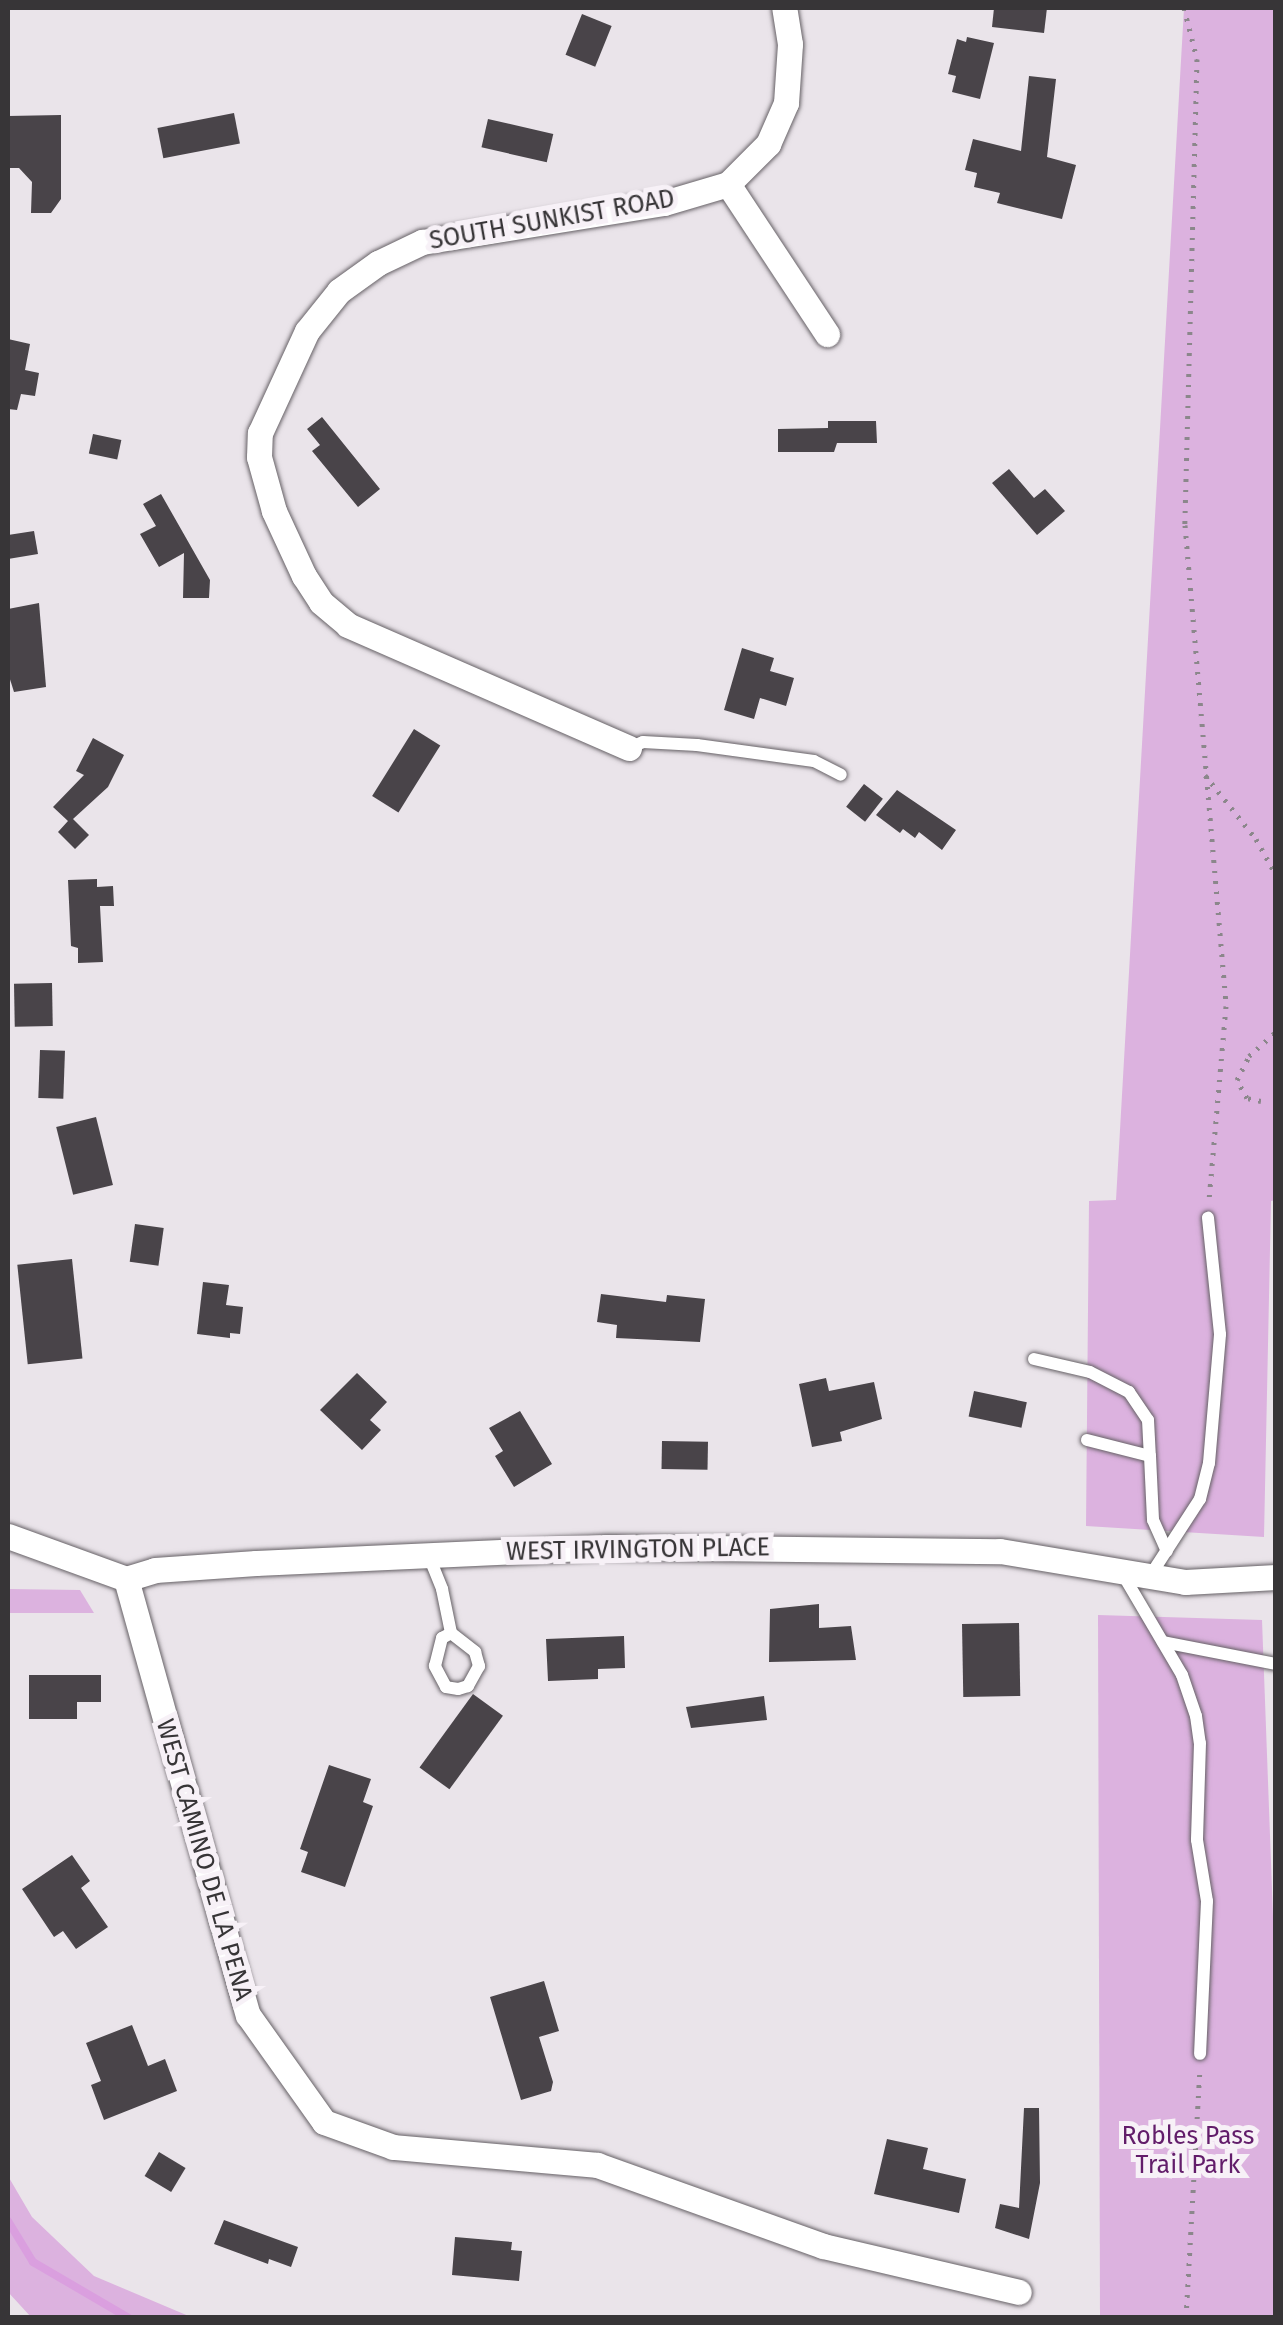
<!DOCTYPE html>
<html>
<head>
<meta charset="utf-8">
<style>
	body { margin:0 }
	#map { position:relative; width:1283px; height:2325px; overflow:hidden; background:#eae4ea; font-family:"Fira Sans",sans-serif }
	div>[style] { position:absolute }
	.green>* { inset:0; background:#dcb2df }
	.stream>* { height:8px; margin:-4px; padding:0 4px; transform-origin:4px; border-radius:4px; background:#da9fdf }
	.building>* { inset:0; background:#494449; transform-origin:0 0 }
	.path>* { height:5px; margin-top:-2.5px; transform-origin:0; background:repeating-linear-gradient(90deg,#8b878b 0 2.5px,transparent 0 10.5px) }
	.roads { filter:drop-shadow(0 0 2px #666166) drop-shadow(0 0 2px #666166) }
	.lane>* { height:12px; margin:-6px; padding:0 6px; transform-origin:6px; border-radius:6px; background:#fff }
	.street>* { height:25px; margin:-12.5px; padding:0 12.5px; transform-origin:12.5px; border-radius:12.5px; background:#fff }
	span { translate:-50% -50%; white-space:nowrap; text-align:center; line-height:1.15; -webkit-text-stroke:10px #f7f1f7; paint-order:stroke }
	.street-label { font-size:25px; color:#373537 }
	.park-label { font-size:25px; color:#621d6a }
	.frame { position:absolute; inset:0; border:10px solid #373537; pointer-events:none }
</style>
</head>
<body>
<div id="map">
	<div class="green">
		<div style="clip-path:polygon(1184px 8px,1275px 8px,1276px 1200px,1271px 1201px,1264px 1537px,1086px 1526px,1089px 1201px,1116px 1200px)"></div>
		<div style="clip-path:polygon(8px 1589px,80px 1590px,94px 1613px,8px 1613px)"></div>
		<div style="clip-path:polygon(1098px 1615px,1262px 1620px,1276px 1997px,1275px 2317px,1100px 2317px)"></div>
		<div style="clip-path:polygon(8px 2176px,32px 2217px,94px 2276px,191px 2317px,31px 2317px,8px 2292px)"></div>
	</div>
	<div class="stream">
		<div style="left:8px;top:2221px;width:48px;rotate:58.6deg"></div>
		<div style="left:33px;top:2262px;width:111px;rotate:30.3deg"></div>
	</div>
	<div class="building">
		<div style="clip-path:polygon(994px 8px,1047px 8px,1044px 33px,992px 27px)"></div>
		<div style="left:582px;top:14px;width:32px;height:44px;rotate:22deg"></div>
		<div style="clip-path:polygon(967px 37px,994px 43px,980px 99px,952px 92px,956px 76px,948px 74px,957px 39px,966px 42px)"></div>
		<div style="clip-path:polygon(1029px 76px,1056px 79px,1047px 157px,1076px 165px,1062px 219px,997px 203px,1000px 193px,974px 187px,977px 173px,965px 170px,973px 139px,1021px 151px)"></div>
		<div style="left:234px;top:113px;width:31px;height:78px;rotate:79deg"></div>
		<div style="clip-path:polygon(61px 115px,61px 199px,51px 213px,31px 213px,32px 182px,19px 168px,8px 168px,8px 116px)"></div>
		<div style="left:488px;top:119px;width:67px;height:29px;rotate:13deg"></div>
		<div style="clip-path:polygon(8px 339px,30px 344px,25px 370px,39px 373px,35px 396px,21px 394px,17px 410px,8px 409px)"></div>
		<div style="clip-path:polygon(322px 417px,380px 489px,358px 507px,312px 451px,320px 445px,307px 429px)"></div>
		<div style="clip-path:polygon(828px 421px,876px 421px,877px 443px,837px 443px,834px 452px,778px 452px,778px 429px,828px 428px)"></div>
		<div style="left:93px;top:434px;width:29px;height:20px;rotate:12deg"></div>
		<div style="clip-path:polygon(1009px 469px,1034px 498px,1045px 489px,1065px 511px,1037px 535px,992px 483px)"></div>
		<div style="clip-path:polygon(161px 494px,210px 580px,209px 598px,183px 598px,184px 553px,159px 567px,140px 534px,156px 526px,143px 504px)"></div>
		<div style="clip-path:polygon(34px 531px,38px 554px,8px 559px,8px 535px)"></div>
		<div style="clip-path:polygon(39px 603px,46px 687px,14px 692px,8px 673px,8px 609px)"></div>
		<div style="clip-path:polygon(742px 648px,774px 658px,770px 671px,794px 678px,786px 706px,760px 698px,754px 719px,724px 710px)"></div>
		<div style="left:414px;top:729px;width:31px;height:79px;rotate:32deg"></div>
		<div style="clip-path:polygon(93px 738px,124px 755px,108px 787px,73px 819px,89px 835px,75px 849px,58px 832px,68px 821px,53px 807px,84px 775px,76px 771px)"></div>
		<div style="left:864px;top:784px;width:24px;height:29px;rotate:38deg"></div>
		<div style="clip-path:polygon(897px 790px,956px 830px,942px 850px,919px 832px,915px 838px,903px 829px,900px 833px,876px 815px)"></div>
		<div style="clip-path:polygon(97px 879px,97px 887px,113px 886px,114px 906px,100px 906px,103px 962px,78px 963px,78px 948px,71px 946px,68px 880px)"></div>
		<div style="left:52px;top:983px;width:43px;height:38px;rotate:89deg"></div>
		<div style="left:40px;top:1050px;width:25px;height:48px;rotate:2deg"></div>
		<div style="left:96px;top:1117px;width:70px;height:41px;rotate:76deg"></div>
		<div style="left:135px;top:1224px;width:29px;height:38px;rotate:8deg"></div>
		<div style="left:72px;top:1259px;width:100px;height:55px;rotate:84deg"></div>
		<div style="clip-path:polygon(203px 1282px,229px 1285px,226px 1305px,243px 1307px,240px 1334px,230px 1333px,230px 1338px,197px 1334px)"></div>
		<div style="clip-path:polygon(601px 1294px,666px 1302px,667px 1295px,705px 1299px,700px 1342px,616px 1338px,617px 1325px,597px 1322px)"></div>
		<div style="clip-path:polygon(357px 1373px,387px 1402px,370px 1420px,381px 1430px,362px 1450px,320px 1410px)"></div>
		<div style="clip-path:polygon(826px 1378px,829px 1391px,874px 1382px,882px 1419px,840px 1432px,842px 1441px,812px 1447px,799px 1384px)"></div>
		<div style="left:974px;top:1391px;width:54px;height:26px;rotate:12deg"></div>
		<div style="clip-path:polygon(520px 1411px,552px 1464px,514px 1487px,495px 1456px,503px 1451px,489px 1428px)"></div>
		<div style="left:662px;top:1441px;width:46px;height:28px;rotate:1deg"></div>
		<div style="clip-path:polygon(819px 1604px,819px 1628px,851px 1626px,856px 1660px,769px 1662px,770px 1609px)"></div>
		<div style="left:1019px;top:1623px;width:73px;height:57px;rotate:89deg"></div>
		<div style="clip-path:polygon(624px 1636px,625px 1668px,598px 1669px,598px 1679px,548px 1681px,546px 1639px)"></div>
		<div style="clip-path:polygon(29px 1675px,101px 1675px,101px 1702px,77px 1702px,77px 1719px,29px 1719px)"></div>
		<div style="left:473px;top:1694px;width:37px;height:91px;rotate:36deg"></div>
		<div style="clip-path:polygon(764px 1696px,767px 1720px,691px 1728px,686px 1707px)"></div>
		<div style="clip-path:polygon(329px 1765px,371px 1779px,363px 1802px,373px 1806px,345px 1887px,301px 1872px,308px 1852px,300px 1849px)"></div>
		<div style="clip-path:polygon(72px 1855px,90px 1881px,81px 1888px,108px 1927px,76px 1949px,63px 1931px,54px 1937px,22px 1889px)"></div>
		<div style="clip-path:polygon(544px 1981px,559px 2031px,539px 2037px,553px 2082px,551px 2091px,521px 2100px,490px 1997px)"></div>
		<div style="clip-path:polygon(132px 2025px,148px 2066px,165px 2059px,177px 2091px,104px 2120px,91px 2085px,101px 2081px,86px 2043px)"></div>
		<div style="clip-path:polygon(1024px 2108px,1039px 2108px,1040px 2183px,1029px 2239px,995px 2228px,1000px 2204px,1019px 2208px)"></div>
		<div style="clip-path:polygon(887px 2139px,928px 2148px,923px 2169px,966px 2179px,959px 2213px,874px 2194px)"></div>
		<div style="left:159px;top:2152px;width:31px;height:28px;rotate:31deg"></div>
		<div style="clip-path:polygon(224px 2220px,298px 2247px,291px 2267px,269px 2259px,268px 2264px,214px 2244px)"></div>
		<div style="clip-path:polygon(455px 2237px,512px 2242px,511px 2250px,522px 2251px,519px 2281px,452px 2275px)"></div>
	</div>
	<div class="path">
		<div style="left:1184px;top:8px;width:53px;rotate:75.7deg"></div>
		<div style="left:1197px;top:59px;width:466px;rotate:91.5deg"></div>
		<div style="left:1185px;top:525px;width:483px;rotate:85.1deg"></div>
		<div style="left:1226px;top:1006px;width:195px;rotate:95deg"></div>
		<div style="left:1205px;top:775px;width:82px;rotate:51.4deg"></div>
		<div style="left:1256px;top:839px;width:41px;rotate:60.9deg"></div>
		<div style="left:1261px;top:1101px;width:14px;rotate:-168deg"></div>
		<div style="left:1247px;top:1098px;width:21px;rotate:-119deg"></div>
		<div style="left:1237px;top:1080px;width:27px;rotate:-63deg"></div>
		<div style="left:1249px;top:1056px;width:36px;rotate:-42deg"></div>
		<div style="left:1186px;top:2318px;width:247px;rotate:-86.8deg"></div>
	</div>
	<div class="roads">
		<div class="lane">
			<div style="left:629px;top:748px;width:15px;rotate:-23deg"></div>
			<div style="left:643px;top:742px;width:54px;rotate:3.2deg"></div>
			<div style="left:697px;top:745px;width:118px;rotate:7.8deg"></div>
			<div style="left:814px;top:761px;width:30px;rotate:27deg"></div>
			<div style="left:1034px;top:1359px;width:57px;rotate:13.1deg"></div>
			<div style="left:1090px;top:1372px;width:44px;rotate:27.1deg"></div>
			<div style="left:1129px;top:1392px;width:34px;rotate:56deg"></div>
			<div style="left:1148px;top:1420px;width:36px;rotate:87deg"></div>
			<div style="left:1087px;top:1440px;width:65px;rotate:14.3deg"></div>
			<div style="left:1150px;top:1456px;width:64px;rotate:87.3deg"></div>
			<div style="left:1153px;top:1520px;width:34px;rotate:66deg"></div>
			<div style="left:428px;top:1554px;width:38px;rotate:68deg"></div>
			<div style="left:442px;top:1589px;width:45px;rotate:78.4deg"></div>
			<div style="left:451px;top:1633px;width:31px;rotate:38deg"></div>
			<div style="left:475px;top:1652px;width:15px;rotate:74deg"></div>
			<div style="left:479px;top:1666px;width:23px;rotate:119deg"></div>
			<div style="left:468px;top:1686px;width:10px;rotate:163deg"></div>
			<div style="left:458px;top:1689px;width:12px;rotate:-171deg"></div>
			<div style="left:446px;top:1687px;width:24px;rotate:-118deg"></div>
			<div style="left:435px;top:1666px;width:29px;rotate:-76deg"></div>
			<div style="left:442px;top:1638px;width:10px;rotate:-29deg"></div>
			<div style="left:1122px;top:1573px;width:118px;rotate:59.5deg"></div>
			<div style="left:1182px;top:1675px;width:43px;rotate:71.1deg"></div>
			<div style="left:1196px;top:1716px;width:27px;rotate:82deg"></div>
			<div style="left:1200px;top:1743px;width:97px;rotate:91.8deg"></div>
			<div style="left:1197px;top:1840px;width:62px;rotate:80.7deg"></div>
			<div style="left:1207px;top:1901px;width:153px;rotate:92.6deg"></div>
			<div style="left:1150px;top:1576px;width:92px;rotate:-57deg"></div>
			<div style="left:1200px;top:1499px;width:37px;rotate:-76deg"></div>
			<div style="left:1209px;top:1463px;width:129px;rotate:-85.1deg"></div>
			<div style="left:1220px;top:1334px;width:117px;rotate:-95.9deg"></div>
			<div style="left:1163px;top:1642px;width:115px;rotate:11deg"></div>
		</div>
		<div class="street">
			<div style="left:728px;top:184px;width:180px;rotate:56.6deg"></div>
			<div style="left:629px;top:748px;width:307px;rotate:-156.4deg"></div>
			<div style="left:348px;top:625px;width:35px;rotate:-140deg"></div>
			<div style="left:321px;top:602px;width:31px;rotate:-123deg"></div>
			<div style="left:304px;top:576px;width:72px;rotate:-114.8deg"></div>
			<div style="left:274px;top:511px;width:56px;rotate:-105.5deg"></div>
			<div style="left:259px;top:457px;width:24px;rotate:-88deg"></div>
			<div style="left:260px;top:433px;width:112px;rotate:-65.3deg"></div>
			<div style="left:307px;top:331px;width:51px;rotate:-51.3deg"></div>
			<div style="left:339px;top:291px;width:48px;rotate:-35.7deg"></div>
			<div style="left:378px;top:263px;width:49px;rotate:-25.5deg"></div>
			<div style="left:422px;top:242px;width:245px;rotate:-9.2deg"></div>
			<div style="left:664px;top:203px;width:67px;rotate:-16.5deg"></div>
			<div style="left:728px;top:184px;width:57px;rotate:-45deg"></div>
			<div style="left:768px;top:144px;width:45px;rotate:-66.3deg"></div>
			<div style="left:786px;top:103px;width:59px;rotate:-86.1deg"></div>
			<div style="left:790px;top:44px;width:36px;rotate:-99deg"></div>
			<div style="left:8px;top:1536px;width:126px;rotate:20deg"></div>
			<div style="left:126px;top:1579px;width:30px;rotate:-17deg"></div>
			<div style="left:155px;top:1570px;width:101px;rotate:-4deg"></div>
			<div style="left:256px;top:1563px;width:350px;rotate:-2.6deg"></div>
			<div style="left:606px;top:1547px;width:394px;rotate:0.6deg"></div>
			<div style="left:1000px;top:1551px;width:188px;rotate:9.5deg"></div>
			<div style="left:1185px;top:1582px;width:91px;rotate:-3.1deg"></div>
			<div style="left:126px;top:1579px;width:453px;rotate:74.4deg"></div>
			<div style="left:248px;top:2015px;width:131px;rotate:54.6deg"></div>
			<div style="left:324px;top:2122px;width:73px;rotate:19.9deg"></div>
			<div style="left:393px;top:2147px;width:205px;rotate:5deg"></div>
			<div style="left:597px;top:2165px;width:240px;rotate:19.7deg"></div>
			<div style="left:823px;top:2246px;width:201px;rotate:13.2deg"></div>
		</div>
	</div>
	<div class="street-label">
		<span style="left:552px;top:220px;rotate:-10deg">SOUTH SUNKIST ROAD</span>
		<span style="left:638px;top:1550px;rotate:-1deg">WEST IRVINGTON PLACE</span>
		<span style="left:204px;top:1860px;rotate:74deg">WEST CAMINO DE LA PENA</span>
	</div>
	<div class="park-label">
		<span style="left:1188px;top:2151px">Robles Pass<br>Trail Park</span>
	</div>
	<div class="frame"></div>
</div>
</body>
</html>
